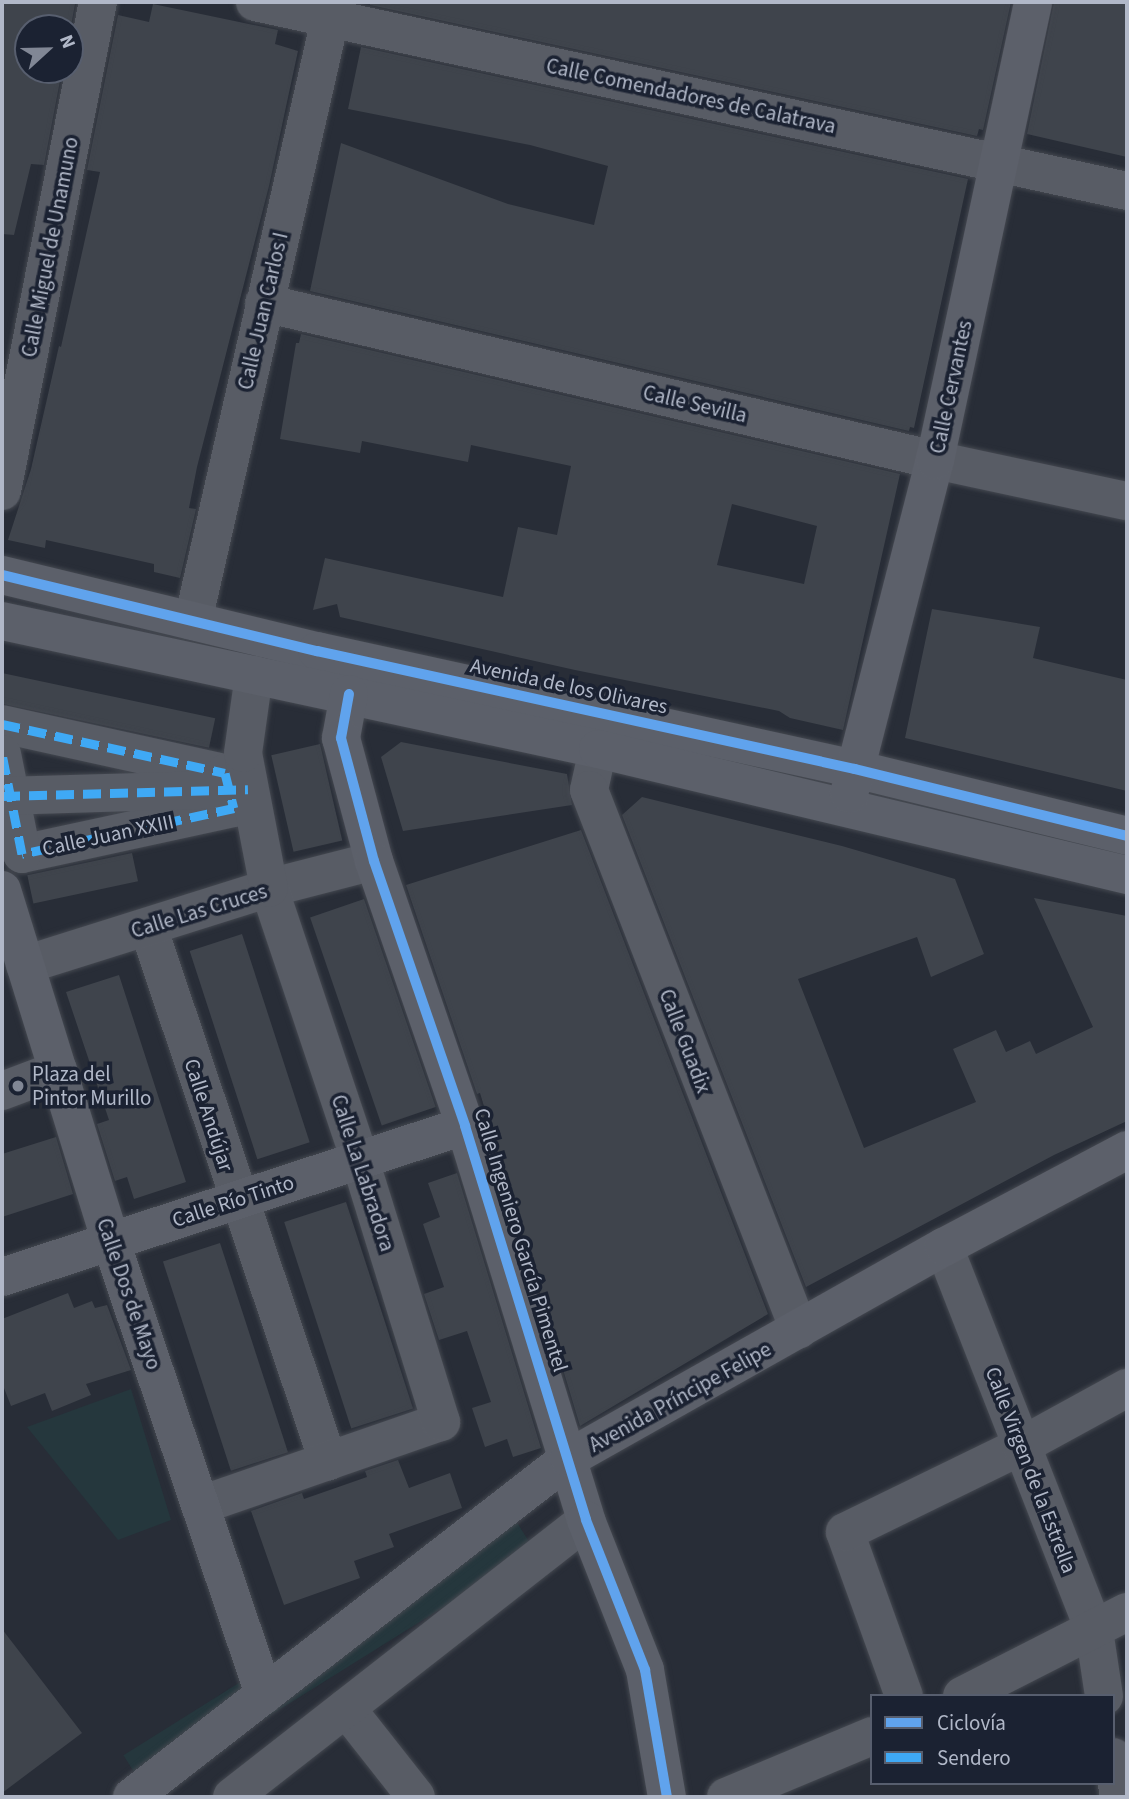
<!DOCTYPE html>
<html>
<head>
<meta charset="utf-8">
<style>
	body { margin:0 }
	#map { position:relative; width:1129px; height:1799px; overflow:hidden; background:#282d37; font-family:"Source Sans 3",sans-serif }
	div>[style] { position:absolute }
	.green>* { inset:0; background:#25373d; transform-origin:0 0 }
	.building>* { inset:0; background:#3f444c; transform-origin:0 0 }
	.roads { filter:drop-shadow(0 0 2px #444850) drop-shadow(0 0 2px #444850) }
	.street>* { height:38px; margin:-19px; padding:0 19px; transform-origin:19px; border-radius:19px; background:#585c65 }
	.secondary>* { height:38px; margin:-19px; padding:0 19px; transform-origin:19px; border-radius:19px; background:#5c606a }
	.quiet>* { height:9px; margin-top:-4.5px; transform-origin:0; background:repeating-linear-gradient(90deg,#3fa9f5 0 18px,transparent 0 27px) }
	.cycleway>* { height:10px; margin:-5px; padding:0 5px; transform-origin:5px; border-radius:5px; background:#60a3ed }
	.dots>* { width:19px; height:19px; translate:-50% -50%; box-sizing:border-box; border:4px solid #1b2232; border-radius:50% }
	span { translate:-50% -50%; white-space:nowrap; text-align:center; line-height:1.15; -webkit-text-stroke:7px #1b2232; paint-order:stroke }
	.street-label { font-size:21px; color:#b1b8c8 }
	.poi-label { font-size:21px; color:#b1b8c8 }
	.left { translate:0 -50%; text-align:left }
	.frame { position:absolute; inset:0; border:4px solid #b1b8c8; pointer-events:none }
	.legend { position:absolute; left:870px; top:1694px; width:245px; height:91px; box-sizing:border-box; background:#1b2232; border:2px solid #575e6e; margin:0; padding:9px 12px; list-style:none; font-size:21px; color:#b1b8c8 }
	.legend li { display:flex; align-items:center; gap:14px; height:35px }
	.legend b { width:35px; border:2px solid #575e6e }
	.north { position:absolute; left:14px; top:14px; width:70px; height:70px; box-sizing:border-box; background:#1b2232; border:2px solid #575e6e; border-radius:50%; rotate:68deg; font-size:19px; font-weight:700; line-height:28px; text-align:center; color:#b1b8c8 }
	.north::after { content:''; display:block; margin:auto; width:24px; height:32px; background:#818795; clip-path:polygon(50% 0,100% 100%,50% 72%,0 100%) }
</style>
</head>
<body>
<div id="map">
	<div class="green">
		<div style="clip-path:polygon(131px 1389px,171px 1520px,118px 1540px,27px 1427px)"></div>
		<div style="left:511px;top:1513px;width:44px;height:457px;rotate:58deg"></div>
	</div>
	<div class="building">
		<div style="clip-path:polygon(2px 2px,75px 4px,70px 31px,70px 28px,28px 28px,28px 70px,62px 70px,44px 165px,31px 164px,14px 235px,2px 234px)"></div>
		<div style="clip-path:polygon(370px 2px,1011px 2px,983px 130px,979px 129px,977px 136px,370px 5px)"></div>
		<div style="clip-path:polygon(1054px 2px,1127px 2px,1127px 157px,1027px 134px)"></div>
		<div style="clip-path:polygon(153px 4px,278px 30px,275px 44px,298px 51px,269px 186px,197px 467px,189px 508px,196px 509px,180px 578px,154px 572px,154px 564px,96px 551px,46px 540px,45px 548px,8px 540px,31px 469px,59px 346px,61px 347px,100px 172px,87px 170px,118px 15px,149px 22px)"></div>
		<div style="clip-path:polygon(361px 47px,968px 179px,914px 428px,910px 427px,909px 431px,310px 291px,341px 143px,508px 204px,594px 225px,608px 166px,530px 145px,348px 109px)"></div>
		<div style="clip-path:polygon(evenodd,301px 334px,900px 474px,843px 730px,790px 718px,779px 711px,575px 670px,340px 617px,337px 604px,313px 610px,325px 558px,503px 597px,518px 527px,557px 535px,571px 466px,471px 445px,468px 462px,362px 441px,360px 453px,280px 439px,296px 343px,299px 343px,301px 334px,732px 504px,817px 526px,804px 584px,717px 565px,732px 504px)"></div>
		<div style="clip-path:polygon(932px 609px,1040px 627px,1033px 658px,1127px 680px,1127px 791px,905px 738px)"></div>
		<div style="left:2px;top:673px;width:218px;height:30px;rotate:12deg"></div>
		<div style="clip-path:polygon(401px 742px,567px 774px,572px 805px,403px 831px,381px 757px)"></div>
		<div style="left:320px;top:744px;width:99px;height:50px;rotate:77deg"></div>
		<div style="clip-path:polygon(642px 797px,842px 846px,955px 879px,984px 954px,931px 977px,917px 937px,798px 979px,864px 1148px,976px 1102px,953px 1049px,996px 1030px,1006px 1052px,1030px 1041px,1036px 1054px,1093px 1027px,1034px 898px,1127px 916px,1127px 1121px,1054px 1155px,806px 1287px,622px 815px)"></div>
		<div style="clip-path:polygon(581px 830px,768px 1314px,580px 1426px,480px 1093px,477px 1094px,406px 885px)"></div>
		<div style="left:132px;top:853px;width:29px;height:107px;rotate:78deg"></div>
		<div style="left:364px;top:899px;width:220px;height:57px;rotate:71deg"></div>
		<div style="left:242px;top:934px;width:219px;height:55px;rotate:72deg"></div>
		<div style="clip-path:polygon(119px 975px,186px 1182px,134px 1199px,127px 1177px,115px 1181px,97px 1124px,109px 1120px,66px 992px)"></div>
		<div style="clip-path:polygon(56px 1137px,73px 1194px,2px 1217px,2px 1154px)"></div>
		<div style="clip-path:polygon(457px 1173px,541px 1448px,513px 1457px,507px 1439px,485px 1447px,472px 1408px,491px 1402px,467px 1331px,439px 1340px,424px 1294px,444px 1287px,423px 1224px,440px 1217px,428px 1183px)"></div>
		<div style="left:346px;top:1202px;width:217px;height:65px;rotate:72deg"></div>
		<div style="left:220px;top:1243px;width:220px;height:60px;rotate:72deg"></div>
		<div style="clip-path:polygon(68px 1293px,74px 1308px,92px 1301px,95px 1308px,107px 1305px,131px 1370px,86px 1384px,91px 1395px,52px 1411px,45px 1393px,11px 1406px,2px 1383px,2px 1319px)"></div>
		<div style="clip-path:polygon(398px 1460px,409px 1488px,450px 1473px,462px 1508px,389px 1534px,394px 1547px,354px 1561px,360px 1578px,284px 1605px,251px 1511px,302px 1493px,304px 1499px,367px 1477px,365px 1471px)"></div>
		<div style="clip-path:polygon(2px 1629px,82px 1733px,2px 1793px)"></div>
	</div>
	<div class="roads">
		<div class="street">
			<div style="left:255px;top:2px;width:892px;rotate:12.23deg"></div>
			<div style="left:264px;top:303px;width:689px;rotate:13.17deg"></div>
			<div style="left:935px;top:460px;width:196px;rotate:12.1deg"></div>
			<div style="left:2px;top:491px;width:498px;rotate:-78.9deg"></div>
			<div style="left:193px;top:621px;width:635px;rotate:-77.17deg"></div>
			<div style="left:2px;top:724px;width:228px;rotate:12.4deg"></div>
			<div style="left:225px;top:773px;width:36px;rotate:76deg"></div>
			<div style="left:234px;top:808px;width:217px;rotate:167.8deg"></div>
			<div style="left:22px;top:854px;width:102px;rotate:-101.3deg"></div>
			<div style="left:598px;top:749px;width:42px;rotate:102.4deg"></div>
			<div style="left:589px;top:790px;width:579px;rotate:68.75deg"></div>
			<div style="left:2px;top:796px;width:232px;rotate:-1.7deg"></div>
			<div style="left:148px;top:927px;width:564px;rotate:71.37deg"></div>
			<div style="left:25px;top:965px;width:256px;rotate:-17.5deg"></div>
			<div style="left:269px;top:888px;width:108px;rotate:-14.4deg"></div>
			<div style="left:2px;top:1091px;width:60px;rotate:-20.6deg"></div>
			<div style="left:944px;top:1247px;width:411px;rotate:68.6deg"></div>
			<div style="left:1094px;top:1630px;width:67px;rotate:81.4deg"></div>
			<div style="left:201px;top:1505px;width:254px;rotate:-19.1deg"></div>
			<div style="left:441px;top:1422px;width:274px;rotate:-107.2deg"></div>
			<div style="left:360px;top:1160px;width:287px;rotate:-108.5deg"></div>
			<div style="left:269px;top:888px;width:137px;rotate:-100.9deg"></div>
			<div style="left:243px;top:753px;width:79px;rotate:-82deg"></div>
			<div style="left:904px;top:1696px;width:174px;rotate:-109.8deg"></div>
			<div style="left:845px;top:1532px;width:196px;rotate:-26deg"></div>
			<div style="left:1021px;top:1446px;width:121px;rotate:-28.7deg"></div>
			<div style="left:962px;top:1696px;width:185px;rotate:-27deg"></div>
			<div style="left:346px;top:1708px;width:113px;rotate:51.8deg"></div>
			<div style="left:1113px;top:1757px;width:40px;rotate:81.5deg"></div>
			<div style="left:232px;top:1797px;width:449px;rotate:-38deg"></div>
			<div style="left:726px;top:1797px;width:158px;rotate:-22.7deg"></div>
		</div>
		<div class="secondary">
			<div style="left:2px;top:575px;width:324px;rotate:13.6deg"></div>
			<div style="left:317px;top:651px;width:551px;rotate:12.37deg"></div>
			<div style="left:855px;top:769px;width:280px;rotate:13.8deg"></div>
			<div style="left:2px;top:621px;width:610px;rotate:12.12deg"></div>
			<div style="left:598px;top:749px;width:544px;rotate:13.4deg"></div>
			<div style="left:349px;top:694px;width:45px;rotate:100.3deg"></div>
			<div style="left:341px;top:738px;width:127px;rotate:75deg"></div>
			<div style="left:374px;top:861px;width:280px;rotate:71deg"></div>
			<div style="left:465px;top:1126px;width:412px;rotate:72.9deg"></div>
			<div style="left:586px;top:1520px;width:161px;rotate:68.5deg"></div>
			<div style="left:645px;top:1670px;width:129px;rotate:80.2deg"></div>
			<div style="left:849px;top:794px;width:345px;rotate:-75.6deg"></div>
			<div style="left:935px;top:460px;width:468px;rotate:-77.9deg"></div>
			<div style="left:2px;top:890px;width:368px;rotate:72.8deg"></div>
			<div style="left:111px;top:1242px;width:478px;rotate:71.3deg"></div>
			<div style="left:2px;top:1277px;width:487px;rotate:-18.1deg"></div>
			<div style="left:132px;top:1797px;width:553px;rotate:-37.8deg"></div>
			<div style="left:569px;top:1458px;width:430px;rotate:-29.4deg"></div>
			<div style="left:944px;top:1247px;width:207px;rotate:-27.9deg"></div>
		</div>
	</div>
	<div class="quiet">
		<div style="left:2px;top:724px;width:228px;rotate:12.4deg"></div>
		<div style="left:225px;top:773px;width:36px;rotate:76deg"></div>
		<div style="left:234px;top:808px;width:217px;rotate:167.8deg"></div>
		<div style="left:22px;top:854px;width:102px;rotate:-101.3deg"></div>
		<div style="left:2px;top:796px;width:246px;rotate:-1.6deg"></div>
	</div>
	<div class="cycleway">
		<div style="left:2px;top:575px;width:324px;rotate:13.6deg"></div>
		<div style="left:317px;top:651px;width:551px;rotate:12.37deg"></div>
		<div style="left:855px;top:769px;width:280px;rotate:13.8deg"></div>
		<div style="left:349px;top:694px;width:45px;rotate:100.3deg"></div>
		<div style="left:341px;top:738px;width:127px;rotate:75deg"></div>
		<div style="left:374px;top:861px;width:280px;rotate:71deg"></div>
		<div style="left:465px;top:1126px;width:412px;rotate:72.9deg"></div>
		<div style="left:586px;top:1520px;width:161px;rotate:68.5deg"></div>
		<div style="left:645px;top:1670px;width:129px;rotate:80.2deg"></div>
	</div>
	<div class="dots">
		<div style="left:18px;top:1086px;background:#818795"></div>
	</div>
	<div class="street-label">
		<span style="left:691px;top:96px;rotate:12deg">Calle Comendadores de Calatrava</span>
		<span style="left:50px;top:247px;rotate:-79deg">Calle Miguel de Unamuno</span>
		<span style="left:263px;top:311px;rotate:-77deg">Calle Juan Carlos I</span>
		<span style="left:951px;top:387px;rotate:-78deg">Calle Cervantes</span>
		<span style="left:695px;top:404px;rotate:13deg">Calle Sevilla</span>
		<span style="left:569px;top:686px;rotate:12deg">Avenida de los Olivares</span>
		<span style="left:108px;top:835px;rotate:-12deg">Calle Juan XXIII</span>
		<span style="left:199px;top:911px;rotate:-17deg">Calle Las Cruces</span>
		<span style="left:685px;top:1041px;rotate:69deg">Calle Guadix</span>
		<span style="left:209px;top:1115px;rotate:72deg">Calle Andújar</span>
		<span style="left:363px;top:1173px;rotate:72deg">Calle La Labradora</span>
		<span style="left:233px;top:1201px;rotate:-18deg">Calle Río Tinto</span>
		<span style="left:521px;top:1240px;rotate:73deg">Calle Ingeniero García Pimentel</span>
		<span style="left:129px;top:1294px;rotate:71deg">Calle Dos de Mayo</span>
		<span style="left:680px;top:1397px;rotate:-29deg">Avenida Príncipe Felipe</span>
		<span style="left:1031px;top:1470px;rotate:69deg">Calle Virgen de la Estrella</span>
	</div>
	<div class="poi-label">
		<span class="left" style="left:32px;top:1086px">Plaza del<br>Pintor Murillo</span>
	</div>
	<div class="frame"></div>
	<ul class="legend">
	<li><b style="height:9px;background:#60a3ed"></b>Ciclovía</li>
	<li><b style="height:9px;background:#3fa9f5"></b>Sendero</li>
	</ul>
	<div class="north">N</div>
</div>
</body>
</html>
